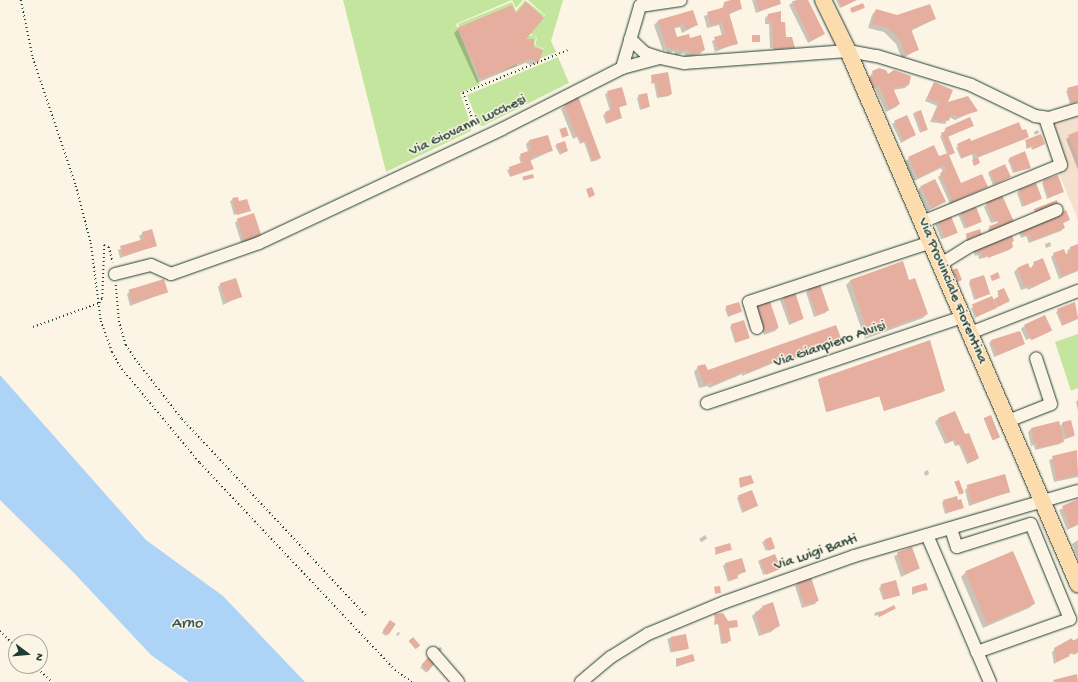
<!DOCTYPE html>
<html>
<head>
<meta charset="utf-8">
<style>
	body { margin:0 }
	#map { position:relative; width:1078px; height:682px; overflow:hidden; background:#fcf5e5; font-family:"Gochi Hand",sans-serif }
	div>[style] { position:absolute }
	.built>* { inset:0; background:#f5e0d0 }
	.green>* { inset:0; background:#c3e59e }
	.water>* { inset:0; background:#add3f7 }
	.shadow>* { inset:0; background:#0003; transform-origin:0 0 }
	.building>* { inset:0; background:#e6ae9e; transform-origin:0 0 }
	.path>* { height:1.5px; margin-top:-0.75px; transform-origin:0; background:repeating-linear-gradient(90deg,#1f3d34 0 1px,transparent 0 4px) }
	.roads { filter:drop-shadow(0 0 1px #1f3d34) drop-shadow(0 0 1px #1f3d34) }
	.minor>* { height:12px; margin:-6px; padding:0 6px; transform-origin:6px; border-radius:6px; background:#fcf5e5 }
	.major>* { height:16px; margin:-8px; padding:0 8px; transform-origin:8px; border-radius:8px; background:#fcdcac }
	span { translate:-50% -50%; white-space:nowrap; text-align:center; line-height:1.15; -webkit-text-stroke:3px #fcf5e5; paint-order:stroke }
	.street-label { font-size:15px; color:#1f3d34 }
	.water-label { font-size:16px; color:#3b5b5b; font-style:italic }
	.north { position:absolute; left:8px; top:634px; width:40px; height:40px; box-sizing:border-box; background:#fcf5e5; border:1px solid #a4ab9e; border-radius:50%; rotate:106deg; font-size:11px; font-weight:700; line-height:16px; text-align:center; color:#1f3d34 }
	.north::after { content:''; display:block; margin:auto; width:14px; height:18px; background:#1f3d34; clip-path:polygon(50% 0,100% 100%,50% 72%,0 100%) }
</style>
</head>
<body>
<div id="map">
	<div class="built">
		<div style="clip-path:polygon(1078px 101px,1078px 220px,1041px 130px,1048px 112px)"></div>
	</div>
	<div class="green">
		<div style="clip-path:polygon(343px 0,523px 0,516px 8px,512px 0,456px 24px,480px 84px,460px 93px,471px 125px,471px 131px,386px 172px)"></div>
		<div style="clip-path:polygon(525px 0,544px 15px,543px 18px,545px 15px,528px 0,563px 0,551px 41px,556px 52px,539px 59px,543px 48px,535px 45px,537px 38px,534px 35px,531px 34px,528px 36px,534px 35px,536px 38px,534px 45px,542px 48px,538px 59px,528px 58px,516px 64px,517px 66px,480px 78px,458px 24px,512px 2px,516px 11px)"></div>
		<div style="clip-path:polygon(558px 57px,569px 83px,483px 126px,479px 125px,467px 95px)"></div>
		<div style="clip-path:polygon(1078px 334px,1078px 388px,1071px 391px,1055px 342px)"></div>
	</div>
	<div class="water">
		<div style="clip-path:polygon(0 375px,146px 540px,223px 596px,305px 682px,189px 682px,151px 655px,74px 573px,0 500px)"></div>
	</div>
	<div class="shadow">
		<div style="clip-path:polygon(739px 0,741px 9px,728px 15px,737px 43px,715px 52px,712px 41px,722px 36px,719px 25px,707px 28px,704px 16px,722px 9px,724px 3px)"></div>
		<div style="clip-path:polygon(752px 0,779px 0,780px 4px,756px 13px)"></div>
		<div style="clip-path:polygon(796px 0,807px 0,824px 34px,808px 43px,789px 5px)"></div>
		<div style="clip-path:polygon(836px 0,853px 0,854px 1px,840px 8px)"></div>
		<div style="clip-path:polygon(876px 10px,897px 16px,935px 19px,911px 31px,918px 49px,902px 59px,896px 44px,884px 32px,868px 28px,872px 15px)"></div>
		<div style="clip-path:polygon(768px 15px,781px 23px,784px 48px,782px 51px,770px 51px,783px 47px,770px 48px,769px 24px,765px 24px,765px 18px)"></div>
		<div style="clip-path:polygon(658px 21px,697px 25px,682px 33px,680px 27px,673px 29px,676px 39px,690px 40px,704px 50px,700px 54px,686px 58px,684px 53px,675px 56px,674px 51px,667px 54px,666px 50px,663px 51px,654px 25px)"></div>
		<div style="clip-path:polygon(458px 29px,525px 39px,533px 48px,538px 61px,534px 65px,525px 63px,477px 83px,454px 33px)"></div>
		<div style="clip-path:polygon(873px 72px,908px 85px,905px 88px,893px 90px,899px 104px,896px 107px,886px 112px,875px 88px,870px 91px,866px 82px)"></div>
		<div style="clip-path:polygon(652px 76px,671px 94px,669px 96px,657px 98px,654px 83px,651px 84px)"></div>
		<div style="clip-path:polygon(934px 83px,946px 104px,976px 110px,955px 120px,949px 117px,945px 124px,930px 122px,937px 106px,925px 101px)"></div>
		<div style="clip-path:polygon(1078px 86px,1078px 101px,1070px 104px,1066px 91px)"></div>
		<div style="clip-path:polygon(621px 88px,626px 105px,618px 108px,621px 118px,606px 124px,603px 115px,610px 111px,605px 94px)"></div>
		<div style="clip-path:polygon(639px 96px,649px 106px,647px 108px,640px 110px,637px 98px)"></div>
		<div style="clip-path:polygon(564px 106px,600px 158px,598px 160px,591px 162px,584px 142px,580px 144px,577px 137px,573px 139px,561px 109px)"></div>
		<div style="clip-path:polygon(915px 112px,927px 129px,920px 133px,913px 114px)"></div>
		<div style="clip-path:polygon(907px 116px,915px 135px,901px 143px,892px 124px)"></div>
		<div style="clip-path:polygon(973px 126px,948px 137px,954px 153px,948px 156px,960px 184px,986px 186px,950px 204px,938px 177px,943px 173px,941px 168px,914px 181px,905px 161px,933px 146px,939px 157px,947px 154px,940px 136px,945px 133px,944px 130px)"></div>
		<div style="clip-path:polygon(1038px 130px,1039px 133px,1035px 135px,1034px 132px)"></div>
		<div style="clip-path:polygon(1022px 132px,1028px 136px,1025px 139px,977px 158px,979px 163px,974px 166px,972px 154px,961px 159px,956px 147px)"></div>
		<div style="clip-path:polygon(1078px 132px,1078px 170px,1066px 139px)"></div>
		<div style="clip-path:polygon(529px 141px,551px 151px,530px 161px,532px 169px,531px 170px,510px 177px,507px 170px,521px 164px,519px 157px,528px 152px,526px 144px)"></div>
		<div style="clip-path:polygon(1026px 141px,1044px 144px,1032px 150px,1031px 147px,1026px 149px)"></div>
		<div style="clip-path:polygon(557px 145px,567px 151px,560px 155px,555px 146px)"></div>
		<div style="clip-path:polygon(1010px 159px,1030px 168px,1013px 173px,1008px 160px)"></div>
		<div style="clip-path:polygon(990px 171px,1009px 177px,993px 185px,988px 173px)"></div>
		<div style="clip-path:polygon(1044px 181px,1063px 192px,1047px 199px,1042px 183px)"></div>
		<div style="clip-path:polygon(921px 186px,945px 202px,928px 211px,918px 190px)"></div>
		<div style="clip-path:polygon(1019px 191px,1041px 199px,1022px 207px,1017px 193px)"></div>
		<div style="clip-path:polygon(237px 198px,238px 202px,249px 210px,234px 215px,230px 201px)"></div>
		<div style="clip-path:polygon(987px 204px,1009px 214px,989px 233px,988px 229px,1000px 221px,991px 223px,984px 207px)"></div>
		<div style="left:975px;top:208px;width:15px;height:18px;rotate:67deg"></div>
		<div style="left:951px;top:218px;width:16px;height:17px;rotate:68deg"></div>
		<div style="clip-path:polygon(238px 220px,261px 237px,242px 245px,235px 223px)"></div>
		<div style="clip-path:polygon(1069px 220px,1062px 224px,1064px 228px,1061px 231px,1029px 243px,1026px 236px,1021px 238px,1019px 232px,1022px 229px)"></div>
		<div style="clip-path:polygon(979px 230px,967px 242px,966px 236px)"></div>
		<div style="clip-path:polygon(143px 233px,155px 246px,120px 258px,118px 250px,141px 241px,139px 236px)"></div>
		<div style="clip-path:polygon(995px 239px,1010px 247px,984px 258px,979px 259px,978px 255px,975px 256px,973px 250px,993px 245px,992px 242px)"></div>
		<div style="clip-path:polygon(1050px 242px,1051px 246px,1046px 248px,1045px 244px)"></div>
		<div style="clip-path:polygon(1078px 245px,1078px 271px,1059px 279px,1051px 257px,1054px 254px,1068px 255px,1067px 251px,1070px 248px)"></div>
		<div style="clip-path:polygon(902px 263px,909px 281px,927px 314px,923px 318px,865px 339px,846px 285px,850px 281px)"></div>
		<div style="clip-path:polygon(1034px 263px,1050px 279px,1028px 290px,1027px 288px,1021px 290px,1014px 272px,1017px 269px,1031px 268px)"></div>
		<div style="clip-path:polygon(970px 281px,989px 294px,974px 300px,969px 283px)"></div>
		<div style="clip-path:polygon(221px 284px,241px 296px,223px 305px,218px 287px)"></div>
		<div style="clip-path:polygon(809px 289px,828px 310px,825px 313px,814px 317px,806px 292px)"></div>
		<div style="clip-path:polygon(130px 291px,167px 292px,130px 306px,127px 294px)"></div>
		<div style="clip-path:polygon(998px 292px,1009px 301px,975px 318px,971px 308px,998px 298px)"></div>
		<div style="clip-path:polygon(795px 293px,803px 319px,789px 325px,780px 300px)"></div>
		<div style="clip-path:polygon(1074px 303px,1078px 319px,1062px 326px,1056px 312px)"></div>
		<div style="clip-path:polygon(727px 307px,741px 312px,728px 317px,725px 309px)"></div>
		<div style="clip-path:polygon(758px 307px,778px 328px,775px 331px,764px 335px,755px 310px)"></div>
		<div style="clip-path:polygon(732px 325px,748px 338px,735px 343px,730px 327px)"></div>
		<div style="clip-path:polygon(1024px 326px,1051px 330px,1026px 340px,1021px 329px)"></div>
		<div style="clip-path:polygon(1020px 332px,1024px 343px,1022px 345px,994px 357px,989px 343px,991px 341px)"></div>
		<div style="clip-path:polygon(841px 340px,836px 345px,812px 353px,811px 350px,800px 357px,777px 366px,776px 362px,742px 376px,742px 374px,709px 388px,708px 386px,699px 388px,694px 372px,698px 367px,707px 371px)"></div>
		<div style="clip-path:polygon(818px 380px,818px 379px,943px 392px,884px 411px,879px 396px,826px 412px)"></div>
		<div style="clip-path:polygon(1078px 400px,1078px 411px,1076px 402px)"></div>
		<div style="clip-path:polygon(938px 419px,964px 434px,978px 458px,976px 460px,967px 464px,959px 445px,955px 446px,953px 441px,945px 444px,935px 422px)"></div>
		<div style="clip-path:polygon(984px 419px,985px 419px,998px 438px,993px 440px)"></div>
		<div style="clip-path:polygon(1059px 422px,1060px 426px,1063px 423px,1074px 436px,1063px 440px,1060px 444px,1035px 450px,1034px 445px,1031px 446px,1028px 432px,1031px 429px)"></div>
		<div style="clip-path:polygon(1076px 451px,1078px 477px,1054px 482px,1049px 460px)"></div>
		<div style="clip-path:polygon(928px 470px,929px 474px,925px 476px,924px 472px)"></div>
		<div style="clip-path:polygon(739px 479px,753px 483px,740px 488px)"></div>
		<div style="clip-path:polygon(968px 487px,1009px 492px,969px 506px,965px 490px)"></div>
		<div style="clip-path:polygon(739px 496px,757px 506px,742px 513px,737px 498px)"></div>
		<div style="clip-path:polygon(944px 501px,963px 507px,945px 514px,942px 503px)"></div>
		<div style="clip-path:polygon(1078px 501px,1078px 525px,1067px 530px,1059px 510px)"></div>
		<div style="left:705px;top:535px;width:4px;height:7px;rotate:56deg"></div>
		<div style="clip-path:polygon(770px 538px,773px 547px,766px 551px,762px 542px)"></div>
		<div style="clip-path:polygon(1078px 540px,1078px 559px,1072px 544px)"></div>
		<div style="clip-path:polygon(716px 548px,731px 549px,715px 555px)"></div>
		<div style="clip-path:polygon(911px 548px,918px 569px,901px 577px,894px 556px)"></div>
		<div style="clip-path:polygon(1012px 553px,1034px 604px,1029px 608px,983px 628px,961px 577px,966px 572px)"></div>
		<div style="left:774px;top:555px;width:15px;height:17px;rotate:70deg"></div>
		<div style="clip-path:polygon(725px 564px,745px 571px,728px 582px,723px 566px)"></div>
		<div style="clip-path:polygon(798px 583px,818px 600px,815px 604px,802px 608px,795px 586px)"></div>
		<div style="clip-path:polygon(881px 586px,899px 594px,883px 600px,879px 588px)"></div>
		<div style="clip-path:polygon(912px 588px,926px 589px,912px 595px)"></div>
		<div style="clip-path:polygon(762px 607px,779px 625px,771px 632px,759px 636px,752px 616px)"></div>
		<div style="clip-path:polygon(895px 609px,875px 616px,874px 614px,876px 612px)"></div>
		<div style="clip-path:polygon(715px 615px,736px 627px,728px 628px,728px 643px,721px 644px,718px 624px,714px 625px)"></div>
		<div style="clip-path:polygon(389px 623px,388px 634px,386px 636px,382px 633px)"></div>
		<div style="clip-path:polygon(398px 632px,400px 633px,398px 636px,396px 635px)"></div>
		<div style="left:685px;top:635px;width:14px;height:18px;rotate:78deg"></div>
		<div style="clip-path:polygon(1078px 639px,1078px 653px,1073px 655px,1072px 653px,1054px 664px,1052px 652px,1063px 643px)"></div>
		<div style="clip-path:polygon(441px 647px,442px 650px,437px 653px,436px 649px)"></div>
		<div style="left:430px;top:656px;width:8px;height:15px;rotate:40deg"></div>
		<div style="clip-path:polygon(676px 658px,694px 661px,676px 667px)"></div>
	</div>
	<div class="building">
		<div style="clip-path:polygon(731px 0,740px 0,742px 9px,729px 13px,738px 44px,718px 49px,714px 37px,725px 34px,722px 22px,711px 25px,707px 12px,725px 7px,724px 2px)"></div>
		<div style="clip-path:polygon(756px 0,780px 0,781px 4px,759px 11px)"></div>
		<div style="clip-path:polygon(808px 0,825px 34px,811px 41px,792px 1px)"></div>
		<div style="clip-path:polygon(838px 0,857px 0,842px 7px)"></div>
		<div style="clip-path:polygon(526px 2px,544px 18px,526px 39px,534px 39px,534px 47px,543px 50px,539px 62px,530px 59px,481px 79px,457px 28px,512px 5px,516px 13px)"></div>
		<div style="left:863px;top:3px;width:5px;height:14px;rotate:68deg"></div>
		<div style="clip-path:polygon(930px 4px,936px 19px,911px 29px,919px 50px,906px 55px,900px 40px,889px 28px,872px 24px,876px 9px,897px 15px)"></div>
		<div style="clip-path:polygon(693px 10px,698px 25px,686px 29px,684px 24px,674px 27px,677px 37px,689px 34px,690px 38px,701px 35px,705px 50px,690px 55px,688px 49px,679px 52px,678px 48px,671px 50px,670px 47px,667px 48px,658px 20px)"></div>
		<div style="clip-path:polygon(781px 11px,781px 22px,785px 22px,786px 37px,792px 37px,795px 48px,773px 49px,772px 21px,768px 21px,768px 14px)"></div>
		<div style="left:752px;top:35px;width:8px;height:7px"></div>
		<div style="clip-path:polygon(879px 68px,886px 70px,888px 74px,894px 70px,911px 76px,909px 85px,893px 88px,900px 104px,889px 109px,879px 86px,873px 88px,869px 78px,874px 76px,872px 71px)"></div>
		<div style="clip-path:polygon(668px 72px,672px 94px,659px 97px,656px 82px,652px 83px,651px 75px)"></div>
		<div style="clip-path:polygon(934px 82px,953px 90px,948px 102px,968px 96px,978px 111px,959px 117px,951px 114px,949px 121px,943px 119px,942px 122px,933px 119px,939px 103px,927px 98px)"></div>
		<div style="clip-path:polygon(1078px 85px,1078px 101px,1071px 102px,1067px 88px)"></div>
		<div style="clip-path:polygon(622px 87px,627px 105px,619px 107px,622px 118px,608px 123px,605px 112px,612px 109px,607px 91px)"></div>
		<div style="left:647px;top:93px;width:14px;height:9px;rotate:78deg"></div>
		<div style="clip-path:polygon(578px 96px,591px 131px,601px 158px,592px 160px,586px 141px,581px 143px,579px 135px,576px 136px,564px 105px)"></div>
		<div style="left:921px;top:110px;width:21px;height:6px;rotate:71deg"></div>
		<div style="left:907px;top:115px;width:22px;height:14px;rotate:66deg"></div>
		<div style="clip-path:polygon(970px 117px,974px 126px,948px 136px,955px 153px,950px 155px,941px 133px,946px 131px,945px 128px)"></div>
		<div style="clip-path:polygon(1019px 122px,1022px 130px,1026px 129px,1029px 137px,978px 157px,980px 163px,974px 166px,972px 160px,978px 157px,976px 153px,962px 158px,957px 144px,970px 138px,971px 141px)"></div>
		<div style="left:566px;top:127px;width:9px;height:7px;rotate:72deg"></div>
		<div style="clip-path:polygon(1078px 131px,1078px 159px,1068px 135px)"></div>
		<div style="clip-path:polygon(1041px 134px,1045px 144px,1034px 149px,1033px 146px,1028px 148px,1025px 140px)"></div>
		<div style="clip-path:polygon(548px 135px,553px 151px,533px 156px,530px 160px,534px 169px,511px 176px,509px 167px,523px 162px,520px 154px,531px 150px,529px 140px)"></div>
		<div style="clip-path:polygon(565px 141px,568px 151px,562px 153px,556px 144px)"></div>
		<div style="clip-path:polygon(934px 145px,939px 156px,948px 153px,961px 183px,982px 174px,988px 187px,953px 202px,940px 173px,946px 170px,944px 165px,918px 178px,908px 157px)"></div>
		<div style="clip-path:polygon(1025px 151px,1031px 168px,1015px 172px,1009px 158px)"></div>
		<div style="left:1005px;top:164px;width:14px;height:17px;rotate:65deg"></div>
		<div style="left:533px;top:174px;width:4px;height:11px;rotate:76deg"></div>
		<div style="left:1058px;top:175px;width:18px;height:16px;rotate:71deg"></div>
		<div style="left:935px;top:179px;width:25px;height:16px;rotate:64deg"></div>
		<div style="left:1036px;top:183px;width:17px;height:19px;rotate:69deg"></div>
		<div style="clip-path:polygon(592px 187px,595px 195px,589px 198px,586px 189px)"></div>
		<div style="clip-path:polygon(1002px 195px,1015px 224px,991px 232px,989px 226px,998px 223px,997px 220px,994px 221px,986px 203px)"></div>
		<div style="clip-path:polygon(238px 197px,239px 201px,247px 199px,251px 211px,237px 215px,232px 198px)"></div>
		<div style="clip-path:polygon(1057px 200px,1059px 207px,1036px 215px,1034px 209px)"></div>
		<div style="left:976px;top:207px;width:16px;height:16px;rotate:68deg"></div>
		<div style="clip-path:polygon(1066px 210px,1070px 220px,1063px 223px,1065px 228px,1032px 241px,1029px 234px,1024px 236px,1021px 228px)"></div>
		<div style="left:254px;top:213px;width:25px;height:18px;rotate:72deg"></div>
		<div style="left:951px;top:216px;width:18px;height:14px;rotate:68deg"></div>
		<div style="clip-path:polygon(152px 229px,157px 246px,123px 256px,120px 246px,144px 239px,142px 232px)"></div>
		<div style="left:980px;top:229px;width:6px;height:15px;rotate:72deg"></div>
		<div style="clip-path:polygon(1011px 232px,1014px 241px,1012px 242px,1013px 247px,1009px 250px,988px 258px,987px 255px,982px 257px,981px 252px,978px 253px,976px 246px,990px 241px,991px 244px,996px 243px,994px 238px)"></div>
		<div style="clip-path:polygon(1078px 244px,1078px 270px,1062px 276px,1053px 253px,1064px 249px,1066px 254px,1071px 252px,1070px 247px)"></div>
		<div style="clip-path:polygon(1043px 258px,1051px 279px,1031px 288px,1030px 285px,1025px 287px,1017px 268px,1028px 263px,1030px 268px,1035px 266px,1033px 262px)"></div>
		<div style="clip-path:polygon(903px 261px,909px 280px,915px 278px,928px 314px,869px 335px,850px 280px)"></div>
		<div style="left:957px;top:268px;width:13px;height:5px;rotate:67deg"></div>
		<div style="clip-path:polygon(998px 272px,1000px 278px,992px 281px,990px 276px)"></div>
		<div style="left:984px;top:275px;width:20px;height:15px;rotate:72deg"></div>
		<div style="left:236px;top:278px;width:20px;height:17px;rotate:72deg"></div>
		<div style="left:164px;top:279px;width:14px;height:37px;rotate:73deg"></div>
		<div style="left:820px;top:284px;width:28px;height:13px;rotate:71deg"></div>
		<div style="clip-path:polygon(1004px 288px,1010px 301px,998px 307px,994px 299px,1000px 296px,997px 291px)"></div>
		<div style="left:795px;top:292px;width:28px;height:13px;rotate:72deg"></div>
		<div style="left:992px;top:296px;width:13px;height:22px;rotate:67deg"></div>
		<div style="left:770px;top:301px;width:28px;height:14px;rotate:72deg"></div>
		<div style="left:739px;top:302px;width:10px;height:14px;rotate:73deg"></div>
		<div style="clip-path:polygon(1075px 302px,1078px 318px,1063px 325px,1057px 309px)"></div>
		<div style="left:1045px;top:315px;width:17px;height:23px;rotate:65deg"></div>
		<div style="left:744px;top:320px;width:19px;height:14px;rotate:72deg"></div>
		<div style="clip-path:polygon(836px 325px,842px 341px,817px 349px,815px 347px,805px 351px,806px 353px,781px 362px,780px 359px,747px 373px,746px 370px,713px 385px,712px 382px,704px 385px,697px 366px,705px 364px,708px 370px)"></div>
		<div style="clip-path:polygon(1020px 331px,1025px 344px,996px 356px,991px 340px)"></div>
		<div style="clip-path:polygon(930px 340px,945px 391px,884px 411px,880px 396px,827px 412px,818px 379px)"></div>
		<div style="clip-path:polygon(955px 411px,965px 434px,969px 433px,979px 458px,969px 463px,961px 444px,957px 445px,955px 439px,948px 442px,938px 418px)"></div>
		<div style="left:991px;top:415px;width:24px;height:8px;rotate:68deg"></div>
		<div style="left:1071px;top:420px;width:16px;height:9px;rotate:76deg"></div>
		<div style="clip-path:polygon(1059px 421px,1064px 442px,1038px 448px,1037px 443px,1034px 443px,1031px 428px)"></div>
		<div style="clip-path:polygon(1077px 450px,1078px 475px,1057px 480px,1052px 456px)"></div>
		<div style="left:1005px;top:474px;width:19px;height:40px;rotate:74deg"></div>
		<div style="clip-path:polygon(751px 475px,754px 483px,741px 487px,739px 478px)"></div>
		<div style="left:959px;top:480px;width:14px;height:5px;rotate:69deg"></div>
		<div style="left:752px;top:490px;width:17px;height:15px;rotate:69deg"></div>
		<div style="clip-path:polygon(957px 496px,958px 500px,961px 499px,964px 508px,947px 513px,943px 500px)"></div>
		<div style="clip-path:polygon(1078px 499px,1078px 524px,1070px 528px,1062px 506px)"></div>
		<div style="left:771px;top:537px;width:12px;height:7px;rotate:70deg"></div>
		<div style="left:730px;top:543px;width:7px;height:16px;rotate:74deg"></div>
		<div style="left:912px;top:547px;width:23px;height:16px;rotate:70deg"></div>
		<div style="left:1013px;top:551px;width:57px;height:52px;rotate:67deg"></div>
		<div style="left:775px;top:554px;width:16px;height:16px;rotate:68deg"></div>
		<div style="clip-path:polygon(742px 558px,746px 572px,737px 574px,738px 578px,730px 581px,725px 563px)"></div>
		<div style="left:811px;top:577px;width:25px;height:15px;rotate:72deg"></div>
		<div style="left:896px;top:580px;width:16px;height:16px;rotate:75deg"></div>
		<div style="clip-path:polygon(926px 583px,928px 590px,913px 593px,912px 587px)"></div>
		<div style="left:720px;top:586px;width:7px;height:6px;rotate:82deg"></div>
		<div style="clip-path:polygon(773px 602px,780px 626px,762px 634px,755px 612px,763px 610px,762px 606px)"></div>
		<div style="left:894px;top:605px;width:4px;height:19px;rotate:63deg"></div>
		<div style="clip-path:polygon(723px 613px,728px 621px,737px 620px,738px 627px,729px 628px,731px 641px,723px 643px,719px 623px,716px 624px,714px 614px)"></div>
		<div style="left:390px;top:620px;width:7px;height:13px;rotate:34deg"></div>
		<div style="left:686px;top:634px;width:15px;height:16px;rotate:79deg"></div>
		<div style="left:413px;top:637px;width:11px;height:6px;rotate:49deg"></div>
		<div style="clip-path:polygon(1072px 638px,1073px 641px,1078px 638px,1078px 652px,1068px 654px,1070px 656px,1057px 662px,1054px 648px)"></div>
		<div style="left:693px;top:654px;width:7px;height:17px;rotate:74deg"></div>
		<div style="left:430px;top:655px;width:9px;height:13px;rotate:41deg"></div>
		<div style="clip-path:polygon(1077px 674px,1078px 682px,1054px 682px,1053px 680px)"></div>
	</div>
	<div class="path">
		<div style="left:21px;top:0;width:59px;rotate:78.3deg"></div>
		<div style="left:33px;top:58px;width:135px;rotate:71.4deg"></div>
		<div style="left:76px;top:186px;width:59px;rotate:75.3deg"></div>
		<div style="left:91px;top:243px;width:79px;rotate:82.7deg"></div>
		<div style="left:101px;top:321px;width:33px;rotate:70deg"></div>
		<div style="left:112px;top:352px;width:20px;rotate:60deg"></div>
		<div style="left:122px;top:369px;width:122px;rotate:50.3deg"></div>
		<div style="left:200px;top:463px;width:284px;rotate:46.7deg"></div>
		<div style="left:395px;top:670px;width:21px;rotate:35deg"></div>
		<div style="left:474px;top:124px;width:33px;rotate:-110deg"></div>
		<div style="left:463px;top:93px;width:113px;rotate:-22.3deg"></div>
		<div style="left:116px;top:285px;width:36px;rotate:85deg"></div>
		<div style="left:119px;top:321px;width:25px;rotate:74deg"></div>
		<div style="left:126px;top:345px;width:23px;rotate:56deg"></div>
		<div style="left:139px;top:364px;width:70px;rotate:52deg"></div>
		<div style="left:182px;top:419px;width:272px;rotate:46.9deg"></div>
		<div style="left:33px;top:327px;width:70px;rotate:-20deg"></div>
		<div style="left:99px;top:303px;width:6px;rotate:-59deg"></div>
		<div style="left:102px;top:298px;width:53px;rotate:-87.8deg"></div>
		<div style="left:104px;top:245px;width:5px;rotate:22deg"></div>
		<div style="left:109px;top:247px;width:16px;rotate:76deg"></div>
		<div style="left:0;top:631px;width:23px;rotate:45deg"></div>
		<div style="left:35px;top:666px;width:23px;rotate:43deg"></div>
	</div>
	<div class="roads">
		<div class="minor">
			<div style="left:630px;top:39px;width:21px;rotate:43deg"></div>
			<div style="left:645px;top:53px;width:16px;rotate:18deg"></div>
			<div style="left:622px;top:68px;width:65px;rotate:-73.8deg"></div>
			<div style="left:640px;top:6px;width:41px;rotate:-8.3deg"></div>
			<div style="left:922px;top:222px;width:150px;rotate:-22.3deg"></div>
			<div style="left:1061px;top:165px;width:50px;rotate:-108.8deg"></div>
			<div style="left:941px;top:264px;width:32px;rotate:-32deg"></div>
			<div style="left:968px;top:247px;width:96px;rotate:-22.6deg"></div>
			<div style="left:115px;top:274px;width:37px;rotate:-14deg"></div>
			<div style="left:151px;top:265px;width:22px;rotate:24deg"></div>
			<div style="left:171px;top:274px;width:93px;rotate:-19.4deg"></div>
			<div style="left:259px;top:243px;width:268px;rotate:-25.1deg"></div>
			<div style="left:502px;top:129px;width:135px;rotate:-26.9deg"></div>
			<div style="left:622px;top:68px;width:39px;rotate:-15deg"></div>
			<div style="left:660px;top:58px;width:25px;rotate:12deg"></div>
			<div style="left:684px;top:63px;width:164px;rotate:-4.2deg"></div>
			<div style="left:848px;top:51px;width:29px;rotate:10deg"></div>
			<div style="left:877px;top:56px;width:98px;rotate:17.1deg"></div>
			<div style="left:971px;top:85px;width:71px;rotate:25.8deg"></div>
			<div style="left:1035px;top:116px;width:14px;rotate:8deg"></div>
			<div style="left:1049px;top:118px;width:30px;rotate:-17deg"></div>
			<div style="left:757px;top:328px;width:27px;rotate:-107deg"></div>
			<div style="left:749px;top:302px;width:192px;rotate:-18.2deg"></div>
			<div style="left:970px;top:333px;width:116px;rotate:-21.3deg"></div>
			<div style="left:707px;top:403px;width:270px;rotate:-18.6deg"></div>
			<div style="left:1008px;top:421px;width:46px;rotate:-21.6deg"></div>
			<div style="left:1051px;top:404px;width:48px;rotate:-108.1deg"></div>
			<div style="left:951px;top:529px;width:19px;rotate:72deg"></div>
			<div style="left:957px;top:547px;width:77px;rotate:-17.3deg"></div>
			<div style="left:1031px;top:524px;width:103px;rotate:67.7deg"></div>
			<div style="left:1070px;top:619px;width:99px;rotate:160.5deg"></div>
			<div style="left:927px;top:535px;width:160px;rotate:66.8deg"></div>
			<div style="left:433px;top:653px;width:38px;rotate:49deg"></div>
			<div style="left:581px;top:682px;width:39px;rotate:-40deg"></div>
			<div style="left:611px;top:657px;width:44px;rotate:-31.9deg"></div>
			<div style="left:648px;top:634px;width:83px;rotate:-22.6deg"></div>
			<div style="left:725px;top:602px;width:137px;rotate:-19.6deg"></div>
			<div style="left:854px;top:556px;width:233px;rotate:-16.2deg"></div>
		</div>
		<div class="major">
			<div style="left:823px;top:0;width:57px;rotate:63.9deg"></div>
			<div style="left:848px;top:51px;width:581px;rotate:66.66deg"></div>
		</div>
	</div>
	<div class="street-label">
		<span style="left:468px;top:126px;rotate:-25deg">Via Giovanni Lucchesi</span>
		<span style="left:952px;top:291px;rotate:67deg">Via Provinciale Fiorentina</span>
		<span style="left:830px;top:345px;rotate:-19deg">Via Gianpiero Alvisi</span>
		<span style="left:816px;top:553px;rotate:-19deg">Via Luigi Banti</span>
	</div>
	<div class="water-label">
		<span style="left:187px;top:625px">Arno</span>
	</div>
	<div class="north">N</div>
</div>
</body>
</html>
